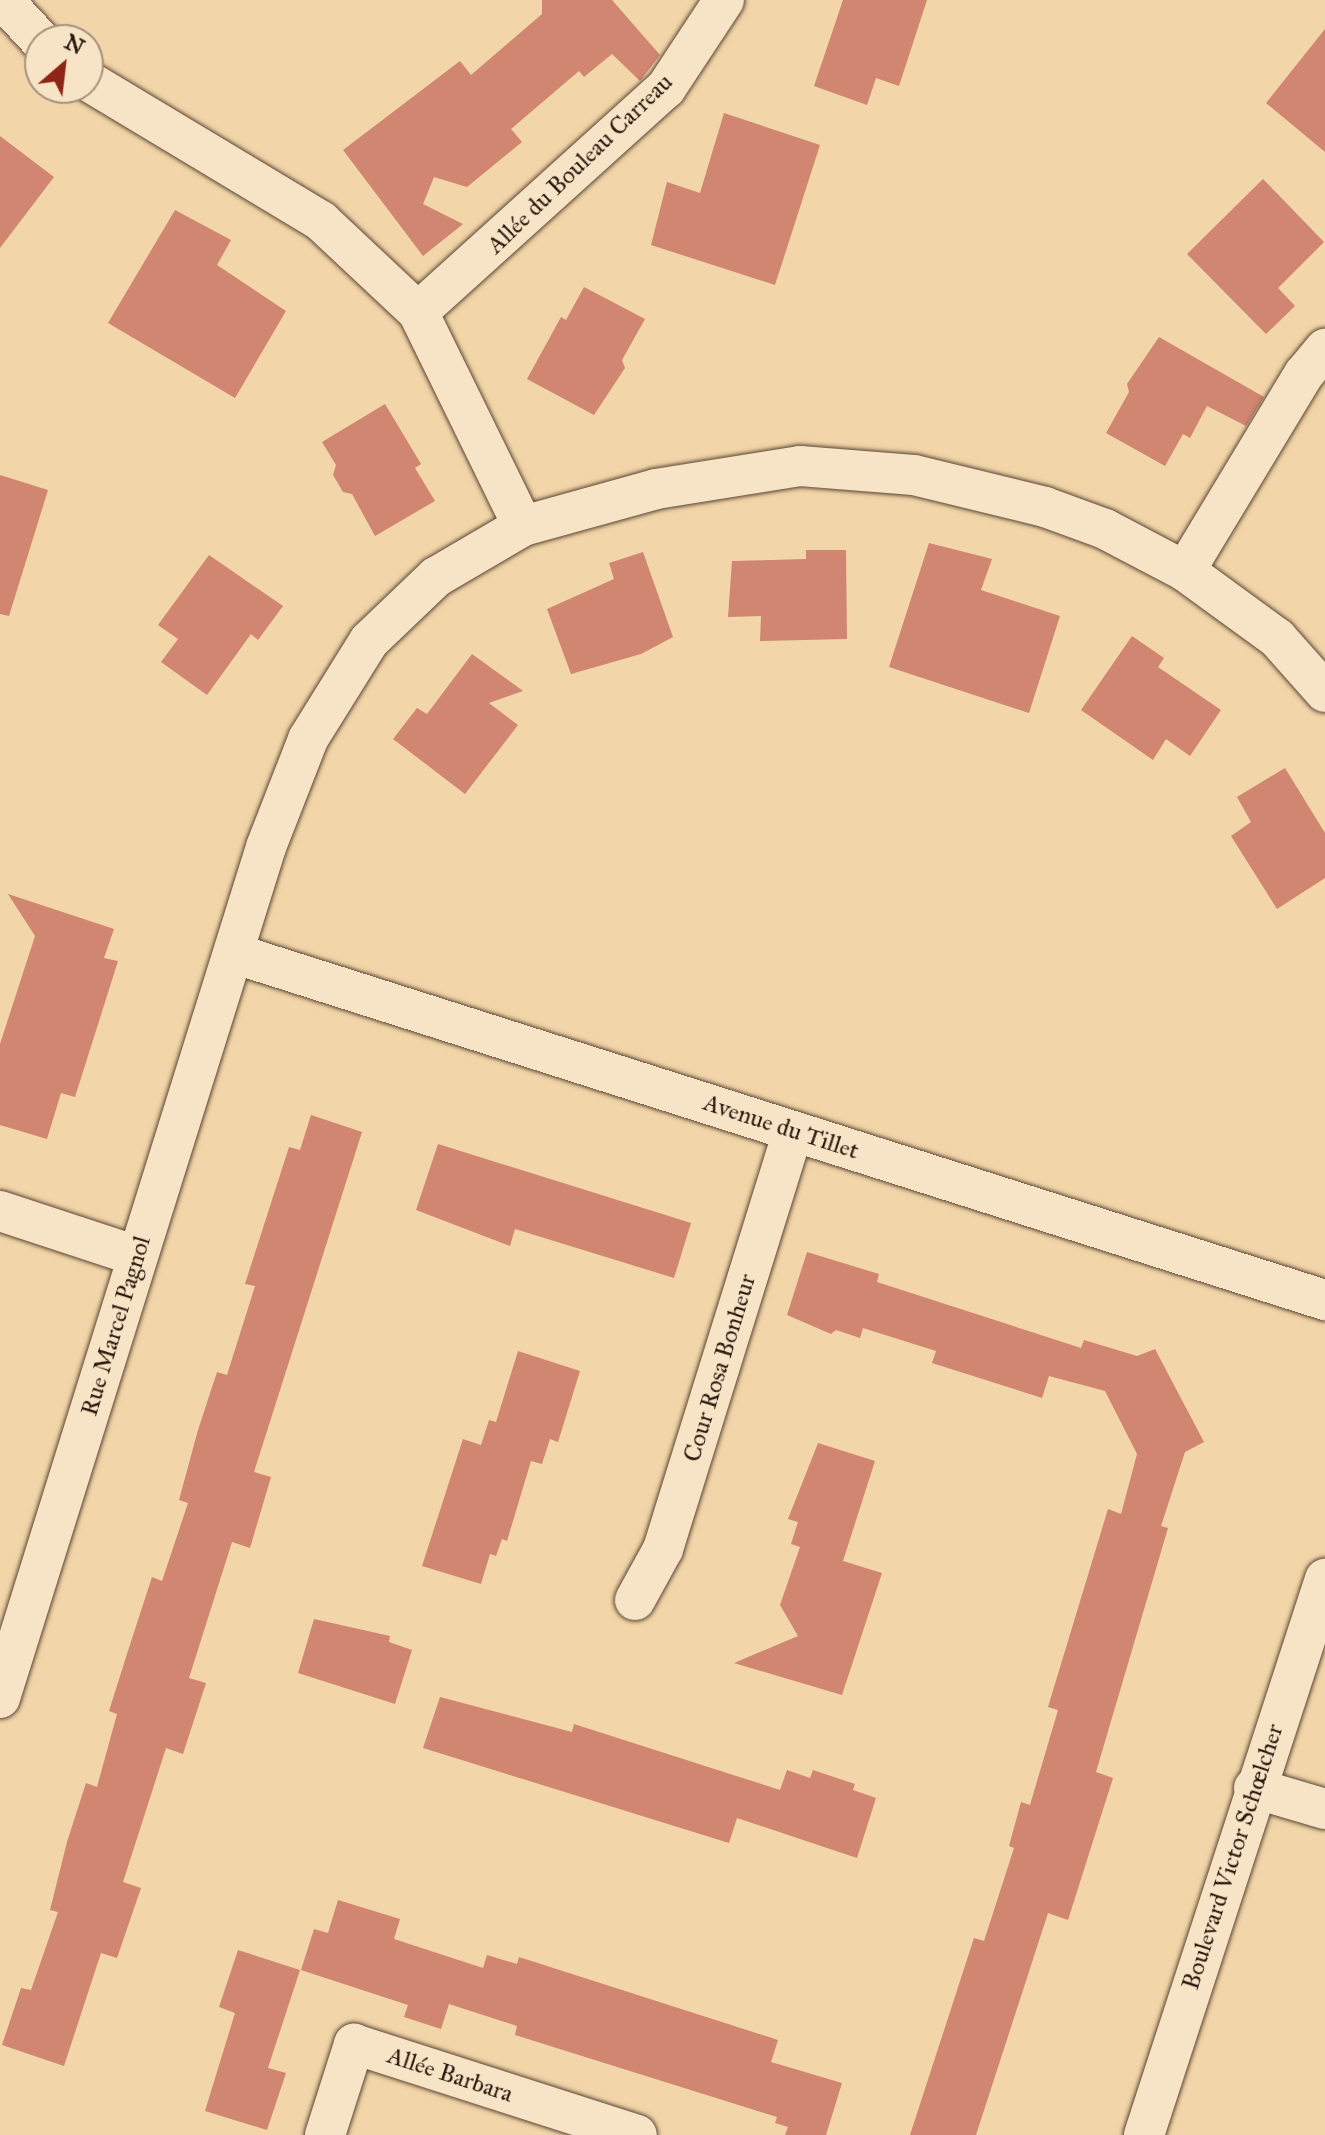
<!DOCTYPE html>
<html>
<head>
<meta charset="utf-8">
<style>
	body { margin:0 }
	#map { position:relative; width:1325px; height:2135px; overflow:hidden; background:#f2d5a8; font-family:"IM FELL Great Primer",serif }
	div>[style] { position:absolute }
	.building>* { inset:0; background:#d08670 }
	.roads { filter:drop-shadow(0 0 2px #5b4634) drop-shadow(0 0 2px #5b4634) }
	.minor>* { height:40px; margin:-20px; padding:0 20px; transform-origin:20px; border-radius:20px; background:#f7e4c6 }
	span { translate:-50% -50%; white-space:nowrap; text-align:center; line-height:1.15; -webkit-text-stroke:7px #f7e4c6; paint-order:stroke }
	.street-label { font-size:24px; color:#29170e }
	.north { position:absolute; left:24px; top:24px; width:80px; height:80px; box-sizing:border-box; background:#f7e4c6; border:2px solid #a5927c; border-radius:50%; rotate:28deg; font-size:22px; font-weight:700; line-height:32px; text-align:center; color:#29170e }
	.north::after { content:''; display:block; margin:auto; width:28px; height:36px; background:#8f2418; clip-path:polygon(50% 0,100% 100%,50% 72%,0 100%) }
</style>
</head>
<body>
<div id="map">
	<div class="building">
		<div style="clip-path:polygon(542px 0,612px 0,660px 55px,640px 81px,612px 54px,584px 77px,579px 71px,511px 129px,522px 142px,467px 187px,434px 177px,423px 204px,463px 224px,423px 256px,343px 150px,460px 61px,471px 75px,542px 14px)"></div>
		<div style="clip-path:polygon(843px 0,927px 0,899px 86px,876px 78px,867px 105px,814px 86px)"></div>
		<div style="clip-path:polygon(1325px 29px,1325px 152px,1266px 103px)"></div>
		<div style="clip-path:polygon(724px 113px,820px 145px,775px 285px,651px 245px,667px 182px,700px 193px)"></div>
		<div style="clip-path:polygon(0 136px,54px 177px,0 248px)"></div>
		<div style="clip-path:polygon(1263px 179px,1324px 242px,1278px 288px,1295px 306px,1266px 334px,1187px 254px)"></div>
		<div style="clip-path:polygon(175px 210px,231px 240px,217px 265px,286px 311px,235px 398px,108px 323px)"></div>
		<div style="clip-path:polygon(584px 287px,645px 319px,622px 360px,625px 368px,594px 415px,527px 379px,561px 317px,566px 320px)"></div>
		<div style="clip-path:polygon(1159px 337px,1264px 397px,1246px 426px,1207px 406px,1190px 438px,1183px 434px,1165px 466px,1106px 433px,1129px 392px,1127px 384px)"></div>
		<div style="clip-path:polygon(385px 404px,421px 464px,415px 468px,435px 501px,375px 536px,352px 494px,343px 492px,333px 475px,336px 465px,322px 442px)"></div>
		<div style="clip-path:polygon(0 475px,48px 490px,9px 616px,0 614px)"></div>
		<div style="clip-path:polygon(929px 543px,992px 559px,981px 590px,1060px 616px,1029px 713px,889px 667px)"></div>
		<div style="clip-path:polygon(806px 550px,846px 550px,847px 639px,760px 641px,761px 616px,728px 617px,732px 561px,806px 559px)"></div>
		<div style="clip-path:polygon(643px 552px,673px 637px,641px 654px,571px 674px,547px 609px,614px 579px,609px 563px)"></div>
		<div style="clip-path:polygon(209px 555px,283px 606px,258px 640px,251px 634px,207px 695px,161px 662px,178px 639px,158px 625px)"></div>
		<div style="clip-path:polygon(1132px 636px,1164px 658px,1158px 667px,1221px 710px,1190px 756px,1166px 739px,1153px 760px,1081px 710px)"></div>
		<div style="clip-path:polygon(472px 654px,523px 691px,489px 703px,518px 725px,465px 794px,393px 739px,417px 708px,427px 714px)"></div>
		<div style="clip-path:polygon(1285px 768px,1325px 833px,1325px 878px,1277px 909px,1231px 836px,1251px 822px,1237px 797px)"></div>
		<div style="clip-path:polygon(8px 894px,114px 929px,104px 958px,118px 961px,100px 1018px,75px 1097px,61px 1093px,47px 1139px,0 1125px,0 1044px,35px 936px)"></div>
		<div style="clip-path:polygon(311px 1115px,362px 1132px,254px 1472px,271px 1477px,250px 1548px,232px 1542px,189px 1678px,206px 1683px,183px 1754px,166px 1748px,123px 1882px,141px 1888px,117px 1958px,101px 1953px,64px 2066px,2px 2045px,21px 1988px,31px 1990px,58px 1912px,50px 1910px,67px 1842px,86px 1783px,97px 1787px,117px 1714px,109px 1711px,126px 1657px,152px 1577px,162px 1581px,188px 1503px,179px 1500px,198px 1430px,217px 1372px,227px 1375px,255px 1286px,245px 1284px,289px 1147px,300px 1150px)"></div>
		<div style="clip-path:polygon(438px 1144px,691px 1223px,674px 1278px,515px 1229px,510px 1246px,416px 1210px)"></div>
		<div style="clip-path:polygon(807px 1252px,879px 1274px,877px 1282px,1081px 1348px,1084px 1340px,1137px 1356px,1155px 1349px,1204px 1442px,1185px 1452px,1161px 1526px,1168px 1528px,1096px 1772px,1113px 1778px,1068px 1920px,1048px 1913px,976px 2135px,910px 2135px,974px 1938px,984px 1941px,1014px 1848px,1009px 1846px,1021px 1802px,1030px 1805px,1058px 1710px,1048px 1707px,1108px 1509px,1121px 1514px,1137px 1454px,1105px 1391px,1049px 1376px,1042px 1398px,932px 1363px,936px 1351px,863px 1328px,860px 1338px,836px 1330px,831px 1334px,787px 1315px)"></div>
		<div style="clip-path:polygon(518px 1351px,580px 1371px,558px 1442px,550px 1439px,542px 1464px,531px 1461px,507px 1541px,502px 1539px,496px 1556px,490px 1554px,481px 1584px,422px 1566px,463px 1439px,481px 1445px,489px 1420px,496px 1422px)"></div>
		<div style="clip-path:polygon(818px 1443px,875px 1461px,843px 1561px,882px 1573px,842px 1695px,734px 1663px,798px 1636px,780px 1605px,800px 1547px,791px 1544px,798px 1522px,788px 1519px)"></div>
		<div style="clip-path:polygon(314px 1619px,390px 1636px,389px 1642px,412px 1650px,395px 1704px,298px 1673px)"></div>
		<div style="clip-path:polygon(440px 1697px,572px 1732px,574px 1724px,780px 1790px,787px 1770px,810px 1778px,813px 1770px,855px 1784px,853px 1790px,876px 1798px,857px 1858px,737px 1818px,729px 1843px,423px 1748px)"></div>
		<div style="clip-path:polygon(338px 1900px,400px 1919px,394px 1939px,483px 1968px,487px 1955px,517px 1964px,519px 1957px,778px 2040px,771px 2062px,842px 2083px,826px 2135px,785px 2135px,788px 2127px,775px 2123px,777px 2117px,515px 2035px,517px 2026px,449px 2004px,441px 2029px,404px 2017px,408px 2005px,301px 1970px,314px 1929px,328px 1933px)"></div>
		<div style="clip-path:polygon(238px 1950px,300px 1970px,268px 2068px,286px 2073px,267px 2130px,205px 2111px,235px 2013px,219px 2007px)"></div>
	</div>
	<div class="roads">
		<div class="minor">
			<div style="left:3px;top:0;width:54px;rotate:47.2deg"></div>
			<div style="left:88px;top:81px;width:272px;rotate:31deg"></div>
			<div style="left:321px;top:221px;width:133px;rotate:43.2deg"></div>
			<div style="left:418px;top:312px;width:238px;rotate:63.9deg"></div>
			<div style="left:418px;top:312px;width:334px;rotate:-42.1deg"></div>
			<div style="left:666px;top:88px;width:105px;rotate:-56.6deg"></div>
			<div style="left:1185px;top:571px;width:230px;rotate:-58.9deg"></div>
			<div style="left:1304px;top:374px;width:33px;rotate:-50deg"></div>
			<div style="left:236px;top:954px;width:1143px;rotate:17.63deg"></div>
			<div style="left:0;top:1211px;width:144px;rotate:18.2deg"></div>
			<div style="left:635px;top:1600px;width:58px;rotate:-61.2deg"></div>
			<div style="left:663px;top:1549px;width:437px;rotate:-72.7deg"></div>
			<div style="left:0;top:1698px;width:892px;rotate:-72.64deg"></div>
			<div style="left:266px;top:847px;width:116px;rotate:-68.7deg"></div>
			<div style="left:308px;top:739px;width:115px;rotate:-58.1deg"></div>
			<div style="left:369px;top:641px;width:93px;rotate:-43.7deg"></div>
			<div style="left:436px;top:577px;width:101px;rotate:-30.4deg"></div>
			<div style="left:523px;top:526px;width:138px;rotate:-15.5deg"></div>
			<div style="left:656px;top:489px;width:146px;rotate:-9.1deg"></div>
			<div style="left:800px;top:466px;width:114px;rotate:4.5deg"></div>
			<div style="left:914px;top:475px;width:135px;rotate:13.7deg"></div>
			<div style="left:1045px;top:507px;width:64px;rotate:20.1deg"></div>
			<div style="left:1105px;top:529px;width:90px;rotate:27.7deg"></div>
			<div style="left:1185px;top:571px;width:114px;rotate:36.1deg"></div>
			<div style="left:1277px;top:638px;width:72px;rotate:48.4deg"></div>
			<div style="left:1254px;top:1788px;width:74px;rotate:16.5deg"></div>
			<div style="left:325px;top:2135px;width:96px;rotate:-72.3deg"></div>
			<div style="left:354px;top:2044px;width:297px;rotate:17.8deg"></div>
			<div style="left:1144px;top:2135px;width:585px;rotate:-71.97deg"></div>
		</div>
	</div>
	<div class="street-label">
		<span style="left:580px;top:164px;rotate:-44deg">Allée du Bouleau Carreau</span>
		<span style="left:781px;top:1127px;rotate:18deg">Avenue du Tillet</span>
		<span style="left:116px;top:1326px;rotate:-73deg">Rue Marcel Pagnol</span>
		<span style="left:720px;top:1368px;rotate:-73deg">Cour Rosa Bonheur</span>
		<span style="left:1233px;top:1857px;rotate:-72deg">Boulevard Victor Schœlcher</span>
		<span style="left:450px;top:2075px;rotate:18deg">Allée Barbara</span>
	</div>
	<div class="north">N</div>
</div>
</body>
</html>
